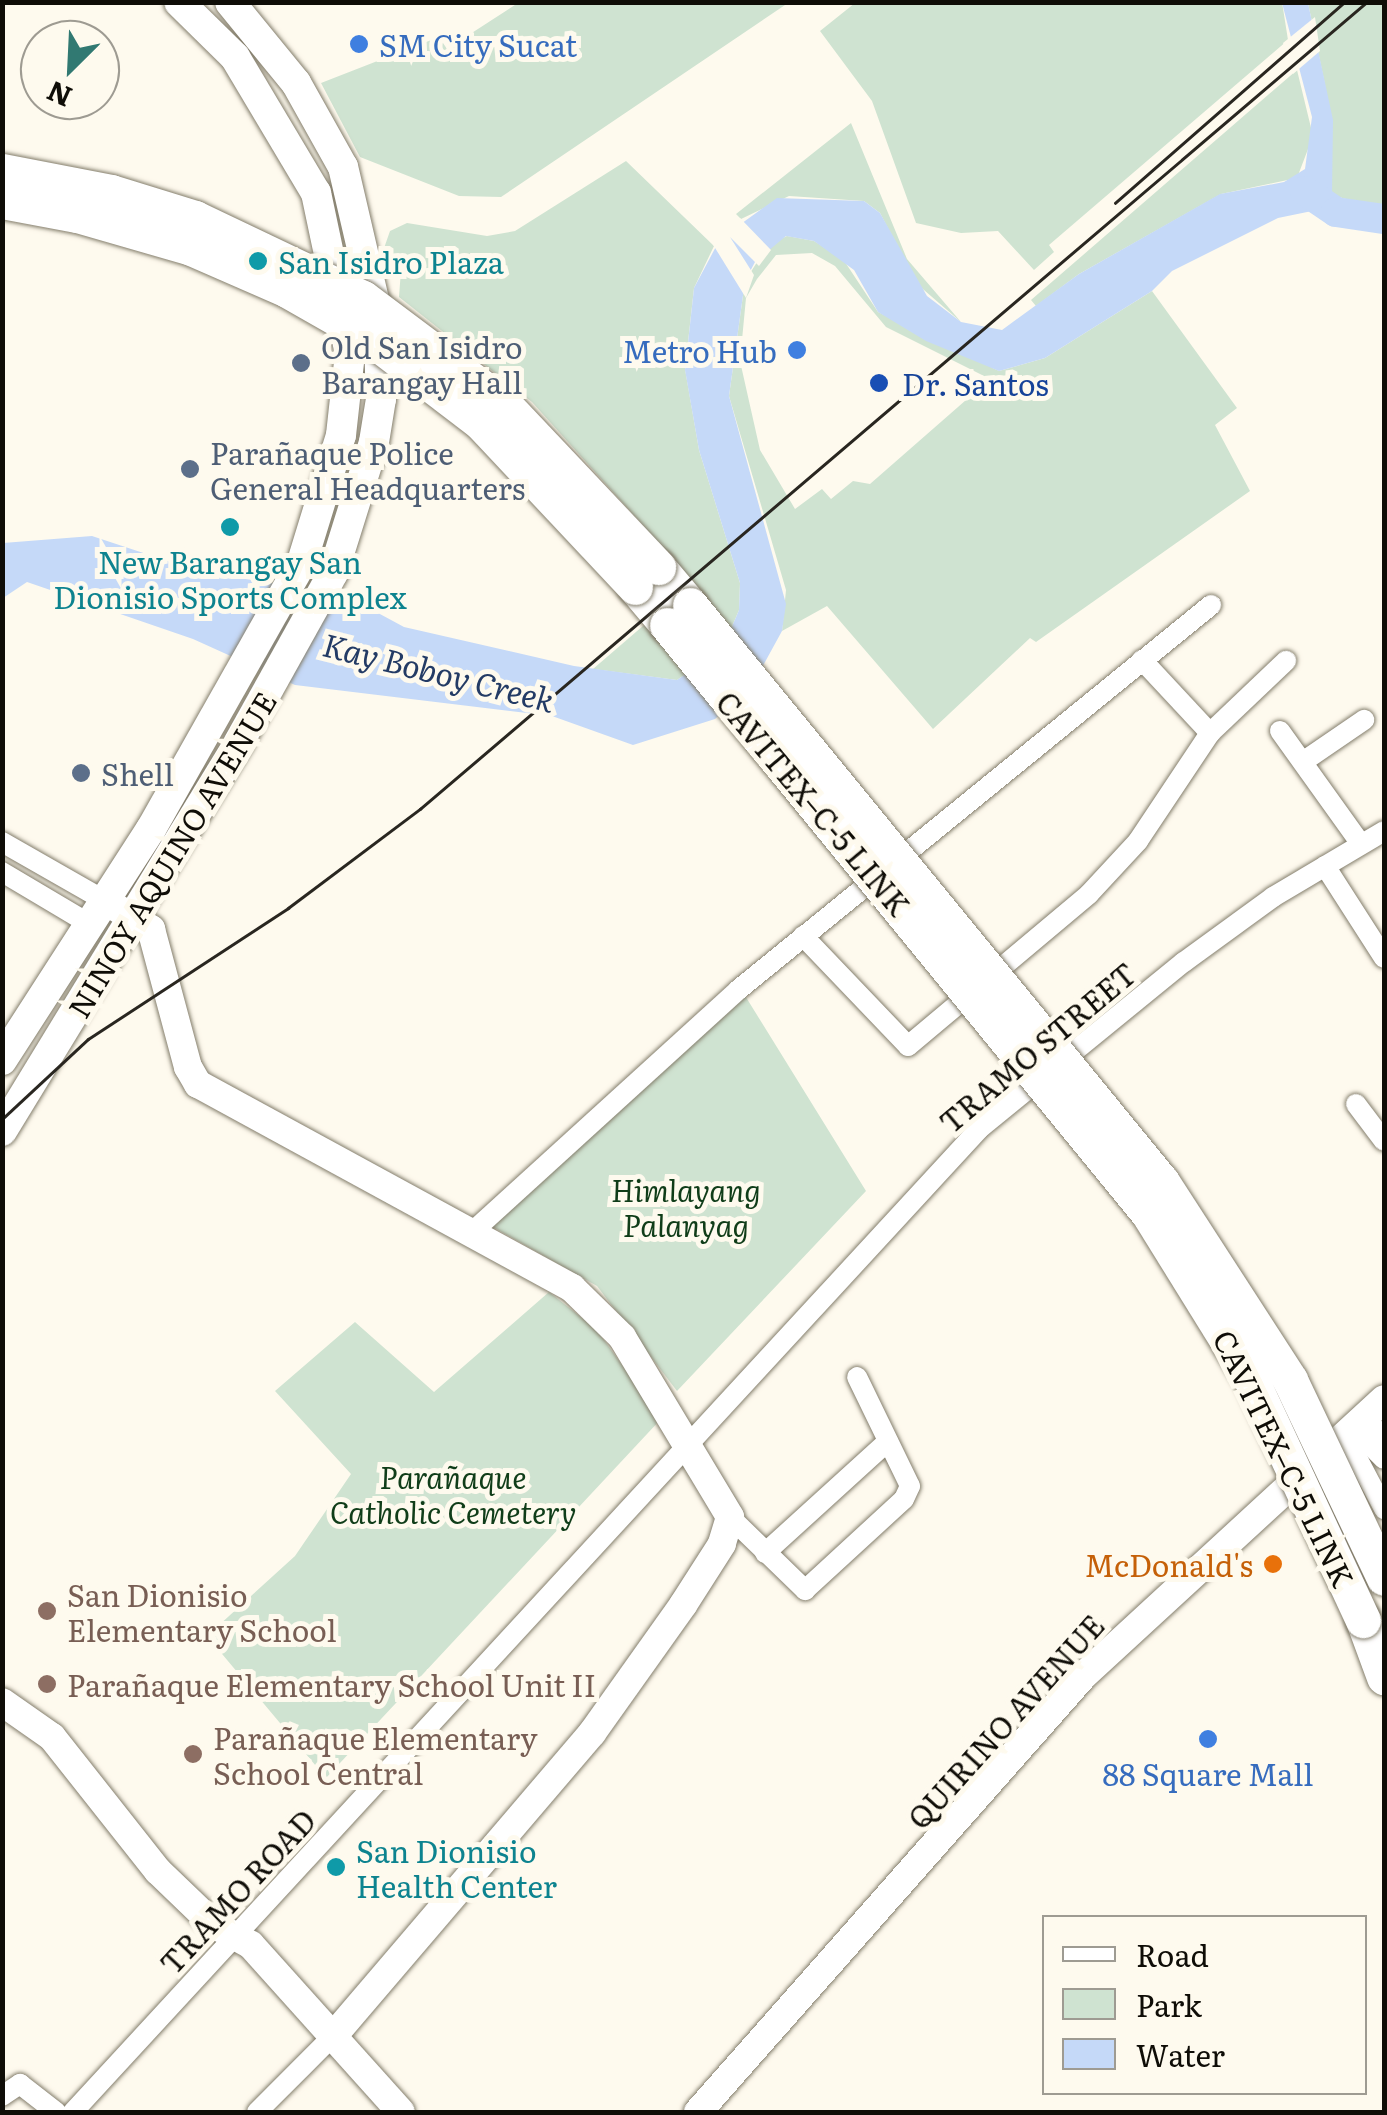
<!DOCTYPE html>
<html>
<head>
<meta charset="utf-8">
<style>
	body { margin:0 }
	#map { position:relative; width:1387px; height:2115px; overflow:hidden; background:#fefaee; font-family:Literata,serif }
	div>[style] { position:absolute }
	.green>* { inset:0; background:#cfe3d1 }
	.water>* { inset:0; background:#c5d9f8 }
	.pier>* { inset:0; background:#fefaee }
	.river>* { height:30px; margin:-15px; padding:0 15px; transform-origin:15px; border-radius:15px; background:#c5d9f8 }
	.roads { filter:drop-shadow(0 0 2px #837d6b) drop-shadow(0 0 2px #837d6b) }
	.street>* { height:20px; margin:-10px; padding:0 10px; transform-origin:10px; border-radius:10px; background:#fff }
	.secondary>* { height:28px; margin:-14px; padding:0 14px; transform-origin:14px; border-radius:14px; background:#fff }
	.primary>* { height:30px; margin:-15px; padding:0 15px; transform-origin:15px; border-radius:15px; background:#fff }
	.highway>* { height:35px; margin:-17.5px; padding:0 17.5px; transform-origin:17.5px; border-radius:17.5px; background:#fff }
	.tram>* { height:2.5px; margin:-1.25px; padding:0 1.25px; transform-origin:1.25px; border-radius:1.25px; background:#292620 }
	.bridges { filter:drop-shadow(0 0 2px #837d6b) drop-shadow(0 0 2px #837d6b) }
	.highway-bridge>* { height:35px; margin:-17.5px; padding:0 17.5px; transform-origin:17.5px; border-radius:17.5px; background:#fff }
	.dots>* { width:28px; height:28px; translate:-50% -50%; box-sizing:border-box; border:5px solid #fefaee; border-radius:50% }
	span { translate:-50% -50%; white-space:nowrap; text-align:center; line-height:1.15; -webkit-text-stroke:10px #fefaee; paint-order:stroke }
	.shop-label { font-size:30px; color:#366cbe }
	.left { translate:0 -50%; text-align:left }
	.right { translate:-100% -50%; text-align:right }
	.culture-label { font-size:30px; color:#0d838f }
	.service-label { font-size:30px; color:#4e5e75 }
	.transit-label { font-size:30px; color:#164399 }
	.street-label { font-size:30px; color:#0f0d07 }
	.park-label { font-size:30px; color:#103d19; font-style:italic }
	.food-label { font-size:30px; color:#c56008 }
	.education-label { font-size:30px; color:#785e54 }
	.water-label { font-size:32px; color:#233b65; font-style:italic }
	.frame { position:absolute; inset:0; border:5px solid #0f0d07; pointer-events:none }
	.legend { position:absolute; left:1042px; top:1915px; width:325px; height:180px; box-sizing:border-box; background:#fefaee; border:2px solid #9e9b92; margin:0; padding:12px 18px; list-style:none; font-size:30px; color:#0f0d07 }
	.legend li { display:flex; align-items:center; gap:20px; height:50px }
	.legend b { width:50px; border:2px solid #9e9b92 }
	.north { position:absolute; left:20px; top:20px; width:100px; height:100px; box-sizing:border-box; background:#fefaee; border:2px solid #9e9b92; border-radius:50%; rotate:204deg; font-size:28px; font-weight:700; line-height:40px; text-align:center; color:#0f0d07 }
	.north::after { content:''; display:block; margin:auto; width:35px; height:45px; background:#317972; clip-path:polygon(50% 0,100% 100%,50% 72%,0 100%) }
</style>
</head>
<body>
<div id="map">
	<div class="green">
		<div style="clip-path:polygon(1282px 2px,1288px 40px,1049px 245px,1054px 252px,1034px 270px,998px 231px,961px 233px,916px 223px,872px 101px,820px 31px,855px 3px)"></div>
		<div style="clip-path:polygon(518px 3px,518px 2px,788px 3px,501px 197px,459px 196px,360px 157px,321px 83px,439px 37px,447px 49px)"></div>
		<div style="clip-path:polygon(1308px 3px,1384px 3px,1384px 210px,1332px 195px,1325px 85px)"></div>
		<div style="clip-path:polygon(1297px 70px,1313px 136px,1297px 178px,1221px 194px,1079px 274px,1036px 306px,1031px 300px)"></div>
		<div style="clip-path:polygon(851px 123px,907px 259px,961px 322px,917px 284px,880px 213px,864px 201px,789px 196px,741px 219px,736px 214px)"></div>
		<div style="clip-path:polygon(626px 161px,714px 246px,694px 288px,685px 369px,699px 450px,740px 583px,739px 610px,723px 648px,677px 680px,593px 669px,694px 582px,532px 402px,399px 297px,401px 270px,387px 265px,383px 251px,390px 231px,407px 223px,487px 236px,515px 231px)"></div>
		<div style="clip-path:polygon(evenodd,787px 236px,814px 241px,843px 259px,878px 312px,999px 371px,1045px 358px,1152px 291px,1237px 408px,1215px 425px,1250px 491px,1036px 642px,1030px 638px,933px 729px,827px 606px,782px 631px,786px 590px,729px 396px,745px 281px,768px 245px,787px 236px,812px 253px,835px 266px,886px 327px,990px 379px,870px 484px,853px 481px,831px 499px,822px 489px,795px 509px,760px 450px,740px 361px,746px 298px,757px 279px,776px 255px,812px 253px)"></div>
		<div style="clip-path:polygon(744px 994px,866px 1191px,677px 1391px,597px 1286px,491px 1226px)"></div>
		<div style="clip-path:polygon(549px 1292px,596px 1329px,661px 1419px,326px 1778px,207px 1636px,295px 1556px,351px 1474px,275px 1391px,355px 1322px,434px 1392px)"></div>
	</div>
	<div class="water">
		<div style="clip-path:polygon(1282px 3px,1308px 3px,1333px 120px,1332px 195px,1312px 211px,1278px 218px,1172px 271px,1152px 291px,1045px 358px,999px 371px,926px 341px,878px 312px,854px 270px,814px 241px,786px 236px,755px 262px,745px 281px,729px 396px,786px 604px,782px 631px,753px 684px,715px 719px,633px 745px,552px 716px,295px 685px,193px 639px,27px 582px,3px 598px,3px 543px,92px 536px,204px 573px,341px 593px,404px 627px,574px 666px,677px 680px,723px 648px,739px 610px,740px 583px,699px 450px,685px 370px,694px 288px,720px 239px,777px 198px,864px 201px,880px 213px,927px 296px,961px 322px,1002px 330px,1079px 274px,1220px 194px,1284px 182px,1305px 169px,1312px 117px)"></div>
	</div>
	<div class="pier">
		<div style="clip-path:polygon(1315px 17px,1320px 51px,1293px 74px,1283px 43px)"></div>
		<div style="clip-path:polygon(740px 218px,771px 250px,759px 266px,730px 237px,754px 275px,746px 298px,712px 243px)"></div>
	</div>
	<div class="river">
		<div style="left:1305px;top:191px;width:37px;rotate:34deg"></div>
		<div style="left:1336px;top:212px;width:49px;rotate:8.3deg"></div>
	</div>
	<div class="roads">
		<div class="street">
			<div style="left:1142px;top:660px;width:100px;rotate:47deg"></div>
			<div style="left:1280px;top:731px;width:139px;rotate:54.4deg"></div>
			<div style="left:1304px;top:761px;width:73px;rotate:-34.3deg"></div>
			<div style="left:2px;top:842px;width:121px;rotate:29.7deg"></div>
			<div style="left:1325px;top:866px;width:109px;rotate:57.3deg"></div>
			<div style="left:2px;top:872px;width:106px;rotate:30.7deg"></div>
			<div style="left:803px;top:936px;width:152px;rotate:46.3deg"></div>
			<div style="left:908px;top:1046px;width:236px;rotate:-40deg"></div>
			<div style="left:1089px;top:894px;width:72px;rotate:-47.2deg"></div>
			<div style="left:1138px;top:841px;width:130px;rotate:-56.3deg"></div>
			<div style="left:1210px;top:733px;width:105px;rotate:-43.5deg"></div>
			<div style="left:1356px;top:1104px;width:46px;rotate:52.9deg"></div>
			<div style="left:470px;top:1234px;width:362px;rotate:-42.3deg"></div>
			<div style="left:738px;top:990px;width:610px;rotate:-39.14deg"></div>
			<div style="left:1364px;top:1416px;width:30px;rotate:49deg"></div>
			<div style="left:1352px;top:1427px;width:45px;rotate:45deg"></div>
			<div style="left:1344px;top:1433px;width:86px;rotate:62.2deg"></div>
			<div style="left:730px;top:1517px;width:105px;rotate:44.2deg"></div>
			<div style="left:805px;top:1590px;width:134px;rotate:-42.6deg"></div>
			<div style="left:904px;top:1499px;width:14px;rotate:-65deg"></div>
			<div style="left:910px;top:1486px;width:121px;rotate:-115.9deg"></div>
			<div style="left:765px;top:1553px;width:166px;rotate:-42.3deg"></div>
			<div style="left:2px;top:2096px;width:22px;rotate:-34deg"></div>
			<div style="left:20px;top:2084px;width:46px;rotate:37.9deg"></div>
			<div style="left:73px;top:2112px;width:1337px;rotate:-47.33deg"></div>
			<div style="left:979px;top:1129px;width:264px;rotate:-39.2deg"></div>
			<div style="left:1184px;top:962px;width:110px;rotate:-36.1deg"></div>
			<div style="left:1273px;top:897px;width:129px;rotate:-30.7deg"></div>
			<div style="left:257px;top:2112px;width:106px;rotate:-45deg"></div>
		</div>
		<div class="secondary">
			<div style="left:107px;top:902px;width:52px;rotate:31.5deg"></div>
			<div style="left:151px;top:929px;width:143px;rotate:75deg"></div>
			<div style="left:188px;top:1067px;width:20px;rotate:60deg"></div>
			<div style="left:198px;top:1084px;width:426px;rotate:28.6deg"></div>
			<div style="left:572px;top:1288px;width:70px;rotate:44.4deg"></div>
			<div style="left:622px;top:1337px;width:210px;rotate:59deg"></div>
			<div style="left:730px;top:1517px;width:28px;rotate:107deg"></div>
			<div style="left:722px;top:1544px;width:72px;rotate:122.6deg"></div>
			<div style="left:683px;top:1605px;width:157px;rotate:125.4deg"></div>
			<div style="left:592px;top:1733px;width:400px;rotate:130.5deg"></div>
			<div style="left:2px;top:1702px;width:61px;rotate:35deg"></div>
			<div style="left:52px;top:1737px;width:171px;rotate:51.7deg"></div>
			<div style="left:158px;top:1871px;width:76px;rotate:43.9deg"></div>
			<div style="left:213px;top:1924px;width:43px;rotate:28.9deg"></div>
			<div style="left:251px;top:1945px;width:224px;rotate:48.1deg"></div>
			<div style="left:698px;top:2112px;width:582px;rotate:-48.55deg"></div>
			<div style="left:1083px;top:1676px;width:409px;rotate:-42.6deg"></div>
		</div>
		<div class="primary">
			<div style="left:2px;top:1060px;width:275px;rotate:-57.2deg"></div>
			<div style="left:151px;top:829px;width:307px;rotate:-60.5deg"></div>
			<div style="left:302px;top:562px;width:133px;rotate:-72.9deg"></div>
			<div style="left:341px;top:435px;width:81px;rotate:-83.7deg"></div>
			<div style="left:350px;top:354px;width:165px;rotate:-101.9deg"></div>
			<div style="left:316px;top:193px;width:158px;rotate:-120.8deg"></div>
			<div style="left:235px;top:57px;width:78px;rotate:-135.5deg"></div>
			<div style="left:2px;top:1131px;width:456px;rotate:-58.6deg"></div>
			<div style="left:239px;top:742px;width:193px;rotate:-60.9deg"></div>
			<div style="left:333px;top:573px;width:137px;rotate:-72.6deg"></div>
			<div style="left:374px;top:442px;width:44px;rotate:-80.8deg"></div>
			<div style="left:381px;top:399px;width:82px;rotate:-92.1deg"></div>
			<div style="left:378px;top:317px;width:154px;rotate:-103.1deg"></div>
			<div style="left:343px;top:167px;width:96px;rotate:-119.2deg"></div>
			<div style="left:296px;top:83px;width:104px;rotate:-129.2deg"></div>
		</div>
		<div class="highway">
			<div style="left:658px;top:567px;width:50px;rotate:49.9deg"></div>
			<div style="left:635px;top:587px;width:50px;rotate:49.9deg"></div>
			<div style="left:1363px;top:1620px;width:61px;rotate:69.8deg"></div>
		</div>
	</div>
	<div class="tram">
		<div style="left:1115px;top:203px;width:305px;rotate:-41.2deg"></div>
		<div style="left:2px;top:1119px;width:117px;rotate:-42.9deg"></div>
		<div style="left:88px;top:1039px;width:239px;rotate:-33.2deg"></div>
		<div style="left:288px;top:908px;width:165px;rotate:-36.9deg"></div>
		<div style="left:420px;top:809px;width:1244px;rotate:-40.44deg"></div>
	</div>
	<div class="bridges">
		<div class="highway-bridge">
			<div style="left:2px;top:171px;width:111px;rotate:10.9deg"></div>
			<div style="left:111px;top:192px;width:88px;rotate:17.2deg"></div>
			<div style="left:195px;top:218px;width:186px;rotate:25.5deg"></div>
			<div style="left:363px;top:298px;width:175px;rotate:36.9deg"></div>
			<div style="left:503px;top:403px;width:226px;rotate:46.6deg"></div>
			<div style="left:2px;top:201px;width:76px;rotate:10.6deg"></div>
			<div style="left:77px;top:215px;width:119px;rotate:16.1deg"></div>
			<div style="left:191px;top:248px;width:105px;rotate:23.6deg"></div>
			<div style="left:287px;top:290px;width:91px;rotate:29.7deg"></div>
			<div style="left:366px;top:335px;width:145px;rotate:37.4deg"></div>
			<div style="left:481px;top:423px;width:225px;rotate:46.8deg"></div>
			<div style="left:690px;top:605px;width:745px;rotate:50.72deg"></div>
			<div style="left:1162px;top:1182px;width:236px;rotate:57.1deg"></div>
			<div style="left:1290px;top:1380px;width:219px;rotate:64.6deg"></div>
			<div style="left:667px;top:625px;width:760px;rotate:50.72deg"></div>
			<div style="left:1148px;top:1213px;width:195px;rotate:58.2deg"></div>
			<div style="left:1251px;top:1379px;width:266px;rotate:65.1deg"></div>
		</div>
	</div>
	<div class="dots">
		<div style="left:359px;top:44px;background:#3f7fe0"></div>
		<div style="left:258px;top:261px;background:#0f9aa8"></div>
		<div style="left:797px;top:350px;background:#3f7fe0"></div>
		<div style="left:301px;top:363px;background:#5c6f8a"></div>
		<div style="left:879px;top:383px;background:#1a4fb4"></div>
		<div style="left:190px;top:469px;background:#5c6f8a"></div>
		<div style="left:230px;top:527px;background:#0f9aa8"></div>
		<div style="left:81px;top:773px;background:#5c6f8a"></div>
		<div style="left:1273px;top:1564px;background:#e8710a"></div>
		<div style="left:47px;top:1611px;background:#8d6e63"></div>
		<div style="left:47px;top:1684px;background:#8d6e63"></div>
		<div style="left:1208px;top:1739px;background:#3f7fe0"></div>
		<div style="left:193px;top:1754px;background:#8d6e63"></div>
		<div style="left:336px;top:1867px;background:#0f9aa8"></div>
	</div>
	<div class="shop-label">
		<span class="left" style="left:379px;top:44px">SM City Sucat</span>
		<span class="right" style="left:777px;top:350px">Metro Hub</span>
		<span style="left:1208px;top:1773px">88 Square Mall</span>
	</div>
	<div class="culture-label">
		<span class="left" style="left:278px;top:261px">San Isidro Plaza</span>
		<span style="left:230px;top:578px">New Barangay San<br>Dionisio Sports Complex</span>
		<span class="left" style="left:356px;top:1867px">San Dionisio<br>Health Center</span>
	</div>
	<div class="service-label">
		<span class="left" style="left:321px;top:363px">Old San Isidro<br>Barangay Hall</span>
		<span class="left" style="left:210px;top:469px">Parañaque Police<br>General Headquarters</span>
		<span class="left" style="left:101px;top:773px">Shell</span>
	</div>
	<div class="transit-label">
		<span class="left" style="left:902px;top:383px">Dr. Santos</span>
	</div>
	<div class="street-label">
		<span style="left:814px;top:803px;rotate:50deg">CAVITEX–C-5 LINK</span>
		<span style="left:171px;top:854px;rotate:-59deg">NINOY AQUINO AVENUE</span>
		<span style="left:1037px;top:1047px;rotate:-40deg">TRAMO STREET</span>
		<span style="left:1285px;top:1458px;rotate:64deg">CAVITEX–C-5 LINK</span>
		<span style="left:1005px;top:1721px;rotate:-48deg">QUIRINO AVENUE</span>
		<span style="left:237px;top:1891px;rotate:-47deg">TRAMO ROAD</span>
	</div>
	<div class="park-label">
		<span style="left:686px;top:1206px">Himlayang<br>Palanyag</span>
		<span style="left:453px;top:1493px">Parañaque<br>Catholic Cemetery</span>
	</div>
	<div class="food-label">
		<span class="right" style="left:1253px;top:1564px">McDonald's</span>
	</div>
	<div class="education-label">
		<span class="left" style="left:67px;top:1611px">San Dionisio<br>Elementary School</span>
		<span class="left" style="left:67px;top:1684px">Parañaque Elementary School Unit II</span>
		<span class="left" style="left:213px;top:1754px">Parañaque Elementary<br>School Central</span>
	</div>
	<div class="water-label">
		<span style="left:439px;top:671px;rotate:14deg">Kay Boboy Creek</span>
	</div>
	<div class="frame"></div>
	<ul class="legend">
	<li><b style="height:12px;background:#fff"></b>Road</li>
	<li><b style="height:28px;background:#cfe3d1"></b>Park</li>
	<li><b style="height:28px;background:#c5d9f8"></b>Water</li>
	</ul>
	<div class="north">N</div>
</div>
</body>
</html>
